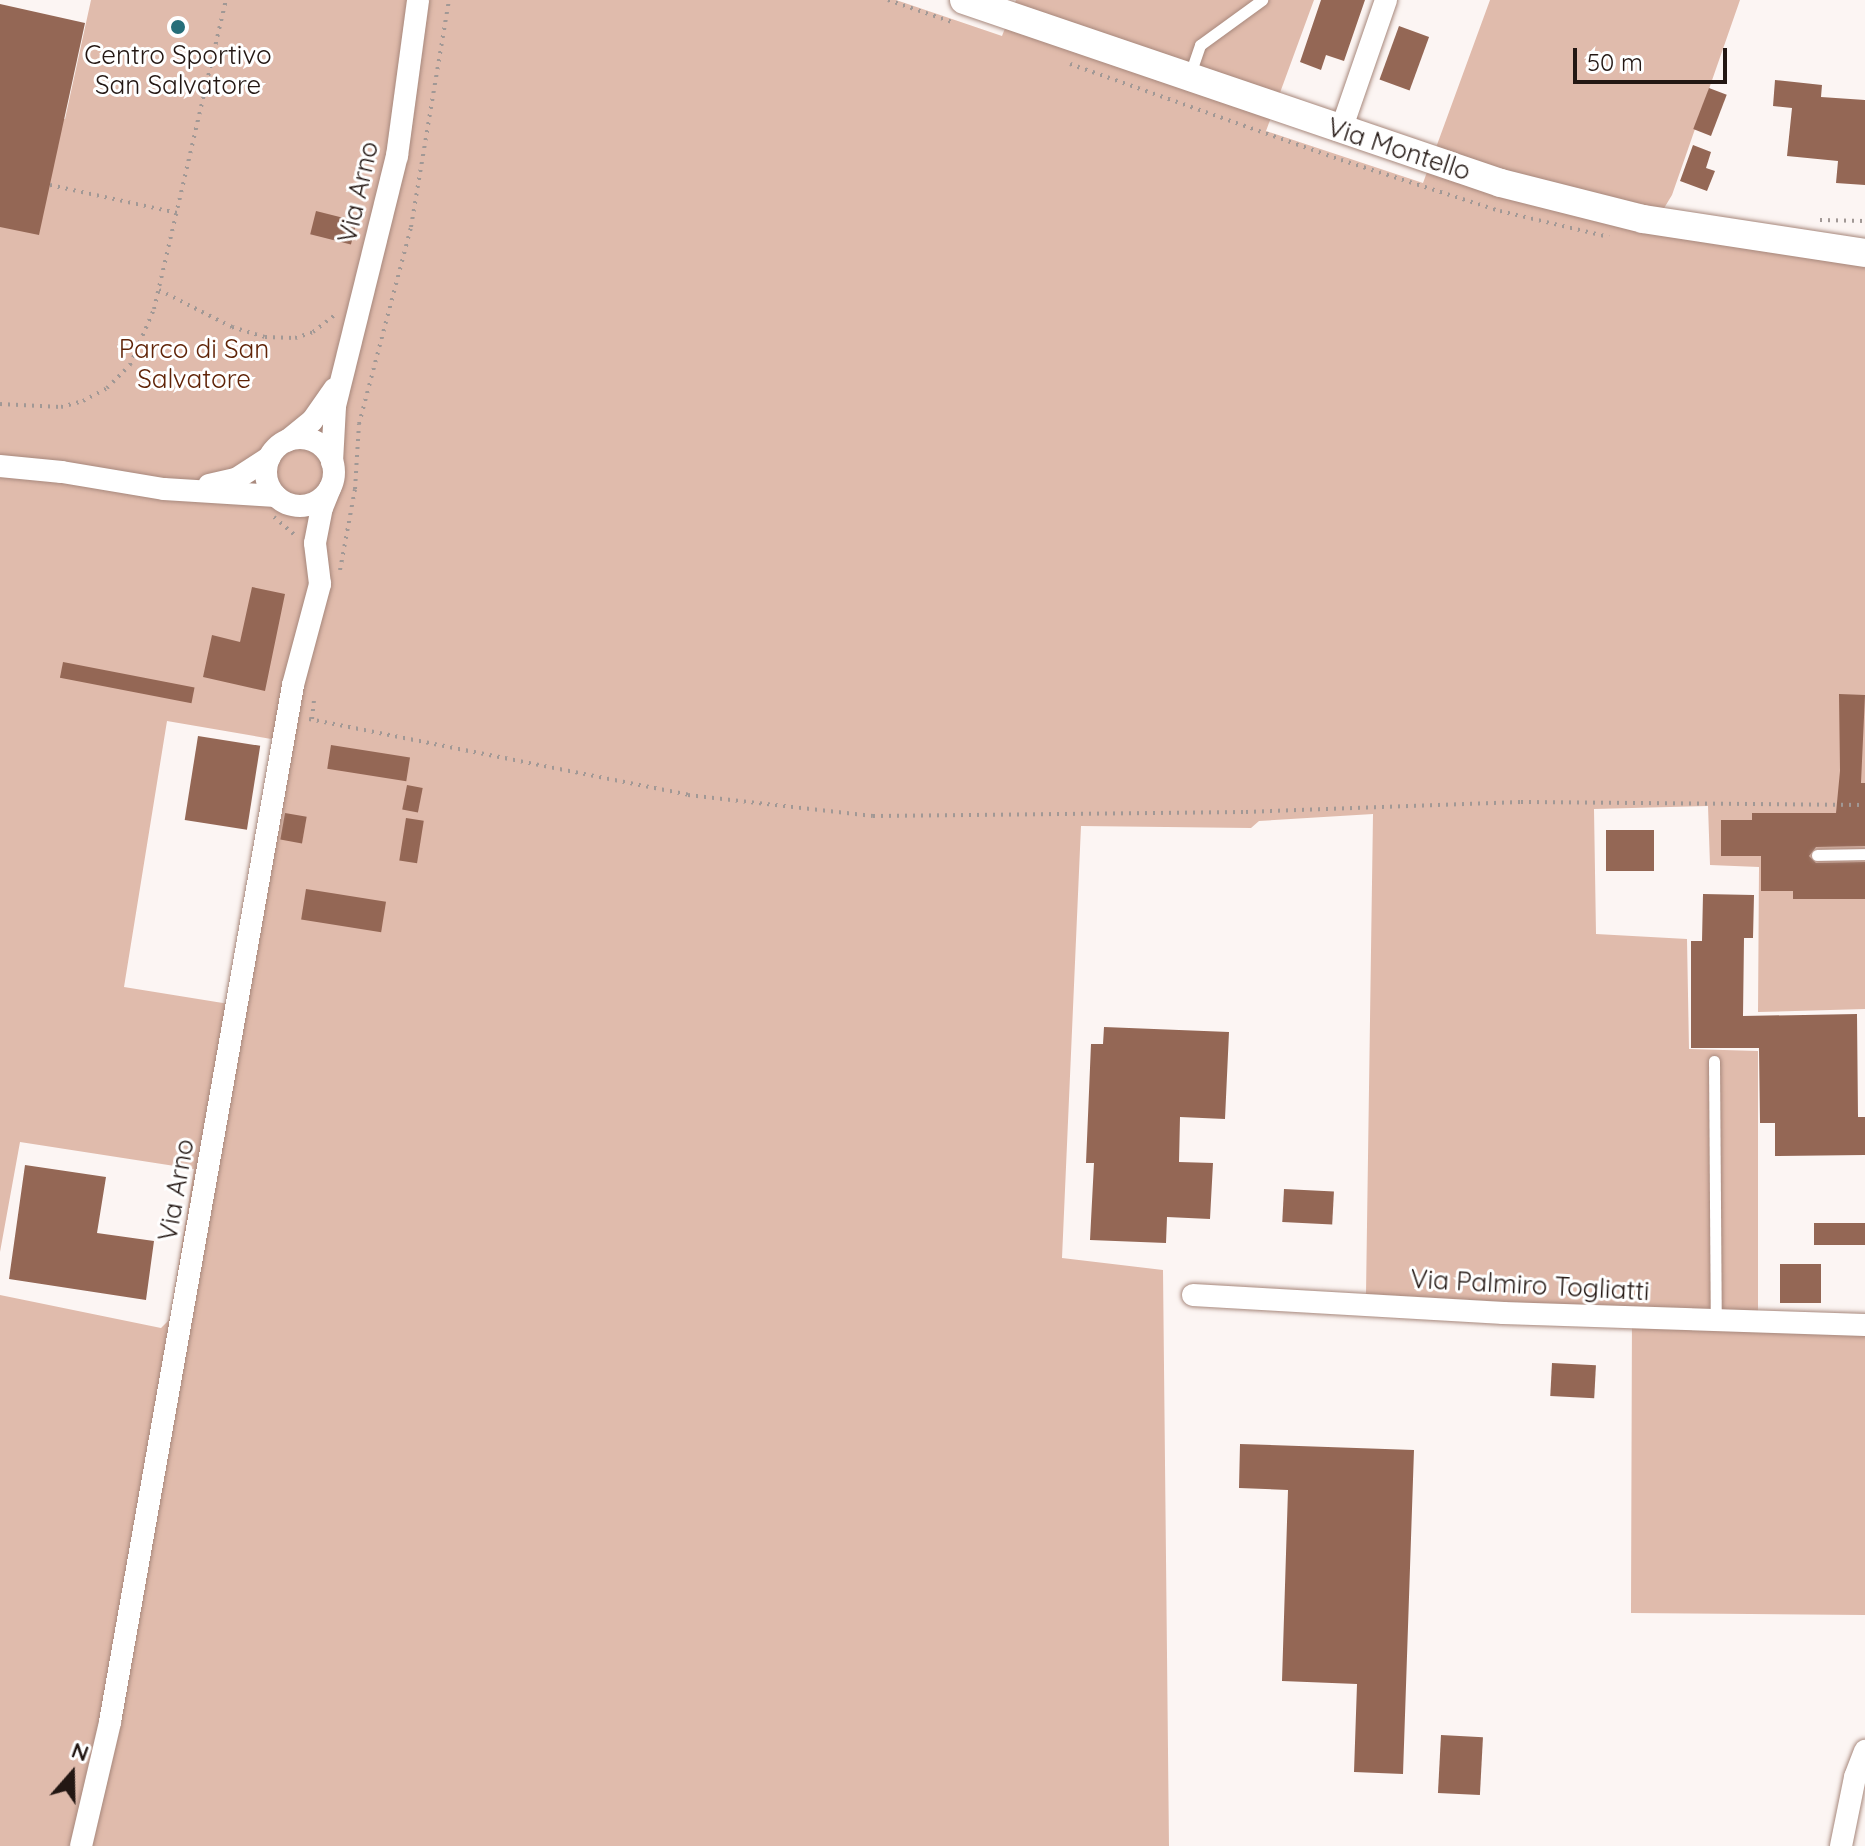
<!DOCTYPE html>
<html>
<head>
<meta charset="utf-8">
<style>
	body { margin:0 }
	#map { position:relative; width:1865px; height:1846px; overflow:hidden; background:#fcf5f3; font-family:Quicksand,sans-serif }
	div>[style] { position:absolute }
	.green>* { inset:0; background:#e0bbac }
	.building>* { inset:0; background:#946755; transform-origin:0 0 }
	.path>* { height:4px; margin-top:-2px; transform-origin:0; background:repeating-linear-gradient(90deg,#a19895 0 2px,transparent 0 8px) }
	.roads { filter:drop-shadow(0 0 2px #a7887c) drop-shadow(0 0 2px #a7887c) }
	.service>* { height:11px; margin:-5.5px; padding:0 5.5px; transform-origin:5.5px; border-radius:5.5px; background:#fff }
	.minor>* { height:22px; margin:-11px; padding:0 11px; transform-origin:11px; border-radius:11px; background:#fff }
	.minor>.ring { margin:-11px; padding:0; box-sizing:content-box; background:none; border:22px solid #fff; border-radius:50% }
	.tertiary>* { height:28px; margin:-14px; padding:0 14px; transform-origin:14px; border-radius:14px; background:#fff }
	.dots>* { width:22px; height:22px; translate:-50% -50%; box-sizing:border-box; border:4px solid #fff; border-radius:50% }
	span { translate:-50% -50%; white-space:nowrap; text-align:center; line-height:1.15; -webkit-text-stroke:6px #fff; paint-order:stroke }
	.poi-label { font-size:26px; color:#231713 }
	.street-label { font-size:26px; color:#231713 }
	.park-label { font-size:26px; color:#602408 }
	.north { position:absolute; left:32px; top:1734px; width:80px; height:80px; -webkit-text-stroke:6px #fff; paint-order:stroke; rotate:20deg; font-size:22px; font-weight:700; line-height:32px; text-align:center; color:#231713 }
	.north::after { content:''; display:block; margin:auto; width:28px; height:36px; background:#231713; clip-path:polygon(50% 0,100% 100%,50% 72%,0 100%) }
	.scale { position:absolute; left:1573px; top:48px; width:154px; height:36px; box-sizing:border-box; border:4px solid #231713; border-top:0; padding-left:10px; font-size:24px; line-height:28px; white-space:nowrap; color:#231713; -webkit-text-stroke:6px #fff; paint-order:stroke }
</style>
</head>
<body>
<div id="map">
	<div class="green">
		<div style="clip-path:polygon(evenodd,91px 0,896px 0,1002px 36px,1016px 0,1314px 0,1266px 131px,1423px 183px,1490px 0,1740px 0,1672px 195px,1649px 233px,1865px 255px,1865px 1009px,1758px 1012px,1759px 867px,1710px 865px,1708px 806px,1594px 809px,1596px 934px,1687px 939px,1689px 1049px,1758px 1051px,1758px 1325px,1865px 1328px,1865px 1615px,1631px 1613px,1632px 1309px,1366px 1294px,1373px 814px,1259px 821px,1251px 828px,1081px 826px,1062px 1258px,1163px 1270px,1169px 1846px,0 1846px,0 1295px,161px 1328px,170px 1319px,194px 1169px,20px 1142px,0 1252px,0 104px,65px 119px,91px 0,167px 721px,277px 740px,229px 1004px,124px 987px,167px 721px)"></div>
	</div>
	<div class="building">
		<div style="clip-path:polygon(1321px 0,1365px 0,1344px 61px,1326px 55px,1321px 70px,1300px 62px)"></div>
		<div style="clip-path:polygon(0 4px,85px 23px,39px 235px,0 227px)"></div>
		<div style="left:1399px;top:26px;width:32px;height:57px;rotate:20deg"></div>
		<div style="clip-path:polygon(1775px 80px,1822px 85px,1821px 97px,1865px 100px,1865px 185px,1836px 183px,1838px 161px,1787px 156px,1792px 108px,1773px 106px)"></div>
		<div style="left:1709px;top:88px;width:19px;height:44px;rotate:21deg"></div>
		<div style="clip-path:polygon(1693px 145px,1711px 152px,1706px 168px,1715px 171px,1707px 191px,1680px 181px)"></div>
		<div style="left:316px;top:211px;width:42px;height:24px;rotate:14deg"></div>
		<div style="clip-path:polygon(252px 587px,285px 594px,265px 691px,203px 677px,212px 635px,240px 642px)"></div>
		<div style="left:63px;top:662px;width:134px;height:16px;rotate:11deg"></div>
		<div style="clip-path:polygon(1839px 694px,1865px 695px,1861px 783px,1865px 783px,1865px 846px,1816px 847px,1809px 856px,1816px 863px,1865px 862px,1865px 899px,1793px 899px,1793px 891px,1761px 891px,1761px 856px,1721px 856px,1721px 820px,1752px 820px,1752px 813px,1836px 813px,1840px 771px)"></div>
		<div style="left:198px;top:736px;width:63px;height:85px;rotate:9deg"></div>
		<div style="left:331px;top:745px;width:80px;height:24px;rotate:9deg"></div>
		<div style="left:407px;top:785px;width:16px;height:25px;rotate:11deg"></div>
		<div style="left:285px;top:813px;width:22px;height:27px;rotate:10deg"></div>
		<div style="left:406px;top:818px;width:18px;height:43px;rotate:9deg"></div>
		<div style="left:1606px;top:830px;width:48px;height:41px"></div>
		<div style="left:306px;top:889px;width:81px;height:31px;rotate:9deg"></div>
		<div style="clip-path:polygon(1703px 894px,1754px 895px,1753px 938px,1744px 938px,1743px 1016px,1857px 1014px,1858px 1117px,1865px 1117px,1865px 1155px,1775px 1156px,1775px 1123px,1760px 1123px,1759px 1048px,1691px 1048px,1691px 941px,1702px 941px)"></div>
		<div style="clip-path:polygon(1104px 1027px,1229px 1032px,1225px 1119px,1180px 1117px,1179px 1162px,1213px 1163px,1210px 1219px,1167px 1217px,1166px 1243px,1090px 1240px,1094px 1163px,1086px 1163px,1091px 1044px,1103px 1044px)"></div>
		<div style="clip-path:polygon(25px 1165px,106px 1177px,97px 1233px,154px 1241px,146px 1300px,9px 1279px)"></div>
		<div style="left:1284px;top:1189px;width:50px;height:33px;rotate:3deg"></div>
		<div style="left:1865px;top:1223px;width:22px;height:51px;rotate:90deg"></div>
		<div style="left:1821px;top:1264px;width:39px;height:41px;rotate:90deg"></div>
		<div style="left:1552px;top:1363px;width:44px;height:33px;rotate:3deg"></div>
		<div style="clip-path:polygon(1240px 1444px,1414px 1450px,1403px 1774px,1354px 1772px,1357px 1684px,1282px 1681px,1288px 1490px,1239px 1488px)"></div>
		<div style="left:1441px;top:1735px;width:42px;height:58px;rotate:3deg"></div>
	</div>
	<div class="path">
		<div style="left:888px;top:0;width:68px;rotate:19deg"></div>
		<div style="left:1070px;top:64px;width:288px;rotate:19.5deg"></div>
		<div style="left:1341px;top:160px;width:167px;rotate:17.8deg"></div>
		<div style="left:1500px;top:211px;width:112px;rotate:13.4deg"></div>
		<div style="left:50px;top:185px;width:130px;rotate:12.4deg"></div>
		<div style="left:1820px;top:220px;width:45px;rotate:1.3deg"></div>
		<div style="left:159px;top:290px;width:82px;rotate:26.9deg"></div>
		<div style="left:232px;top:327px;width:34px;rotate:17deg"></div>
		<div style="left:265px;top:337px;width:30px;rotate:2deg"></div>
		<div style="left:295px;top:338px;width:19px;rotate:-18deg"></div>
		<div style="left:313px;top:332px;width:28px;rotate:-38deg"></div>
		<div style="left:0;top:404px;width:61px;rotate:2.8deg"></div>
		<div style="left:61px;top:407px;width:23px;rotate:-15deg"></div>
		<div style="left:83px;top:401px;width:27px;rotate:-28deg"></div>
		<div style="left:107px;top:388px;width:33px;rotate:-45deg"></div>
		<div style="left:130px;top:365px;width:61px;rotate:-66.8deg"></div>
		<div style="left:154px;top:309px;width:317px;rotate:-76.9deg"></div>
		<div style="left:274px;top:517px;width:28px;rotate:41deg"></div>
		<div style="left:340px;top:570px;width:82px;rotate:-79.5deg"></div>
		<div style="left:355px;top:489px;width:65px;rotate:-86.5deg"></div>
		<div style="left:359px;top:424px;width:204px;rotate:-75.2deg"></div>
		<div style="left:411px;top:227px;width:230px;rotate:-80.5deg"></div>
		<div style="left:309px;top:719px;width:387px;rotate:11.3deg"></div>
		<div style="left:688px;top:795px;width:186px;rotate:6.5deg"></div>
		<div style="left:873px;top:816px;width:373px;rotate:-0.6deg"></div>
		<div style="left:1246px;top:812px;width:275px;rotate:-2.1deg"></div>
		<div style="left:1521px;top:802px;width:344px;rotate:0.5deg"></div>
		<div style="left:312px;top:719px;width:19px;rotate:-84deg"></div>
	</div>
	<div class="roads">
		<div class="service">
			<div style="left:1189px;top:77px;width:34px;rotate:-71deg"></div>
			<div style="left:1200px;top:45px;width:77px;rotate:-36deg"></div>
			<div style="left:1817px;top:855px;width:48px;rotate:-1.2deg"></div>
			<div style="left:1714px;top:1061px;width:260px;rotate:89.6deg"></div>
		</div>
		<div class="minor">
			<div style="left:1341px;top:130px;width:138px;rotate:-70.9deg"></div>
			<div class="ring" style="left:266px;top:438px;width:46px;height:46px"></div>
			<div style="left:287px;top:441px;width:32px;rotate:-39deg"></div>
			<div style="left:312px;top:421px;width:39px;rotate:-55deg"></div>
			<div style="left:332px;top:462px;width:56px;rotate:-86.9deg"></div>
			<div style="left:335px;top:406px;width:258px;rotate:-76.1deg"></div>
			<div style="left:397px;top:156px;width:157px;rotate:-82.3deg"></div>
			<div style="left:0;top:466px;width:62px;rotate:5.5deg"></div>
			<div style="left:62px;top:472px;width:103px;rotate:9.5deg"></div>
			<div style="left:164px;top:489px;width:112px;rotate:3.6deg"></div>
			<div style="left:209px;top:485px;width:28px;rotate:-13deg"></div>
			<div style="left:236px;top:479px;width:40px;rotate:-32.9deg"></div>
			<div style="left:1193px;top:1295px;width:311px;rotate:3.3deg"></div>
			<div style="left:1503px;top:1313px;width:362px;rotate:1.9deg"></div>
			<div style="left:81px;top:1846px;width:127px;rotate:-76.8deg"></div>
			<div style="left:110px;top:1722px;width:1053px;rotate:-79.99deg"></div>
			<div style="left:293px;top:685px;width:105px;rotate:-75deg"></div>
			<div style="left:320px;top:584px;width:41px;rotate:-97deg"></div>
			<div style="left:315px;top:543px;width:36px;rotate:-79deg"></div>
			<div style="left:322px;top:508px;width:22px;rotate:-68deg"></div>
			<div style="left:1841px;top:1846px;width:70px;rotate:-78.5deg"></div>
			<div style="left:1855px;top:1777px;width:28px;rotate:-69deg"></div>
		</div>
		<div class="tertiary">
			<div style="left:964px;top:0;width:567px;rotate:18.82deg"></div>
			<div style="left:1501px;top:183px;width:146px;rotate:14.2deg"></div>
			<div style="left:1643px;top:219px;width:225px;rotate:8.7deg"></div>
		</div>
	</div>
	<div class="dots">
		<div style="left:178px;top:27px;background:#266e79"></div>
	</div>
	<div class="poi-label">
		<span style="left:178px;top:70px">Centro Sportivo<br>San Salvatore</span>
	</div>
	<div class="street-label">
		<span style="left:1399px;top:149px;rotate:18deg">Via Montello</span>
		<span style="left:358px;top:192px;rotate:-77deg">Via Arno</span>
		<span style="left:176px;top:1190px;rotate:-80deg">Via Arno</span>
		<span style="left:1530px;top:1285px;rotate:3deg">Via Palmiro Togliatti</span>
	</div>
	<div class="park-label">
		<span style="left:194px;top:364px">Parco di San<br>Salvatore</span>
	</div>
	<div class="north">N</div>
	<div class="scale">50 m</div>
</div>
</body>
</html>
